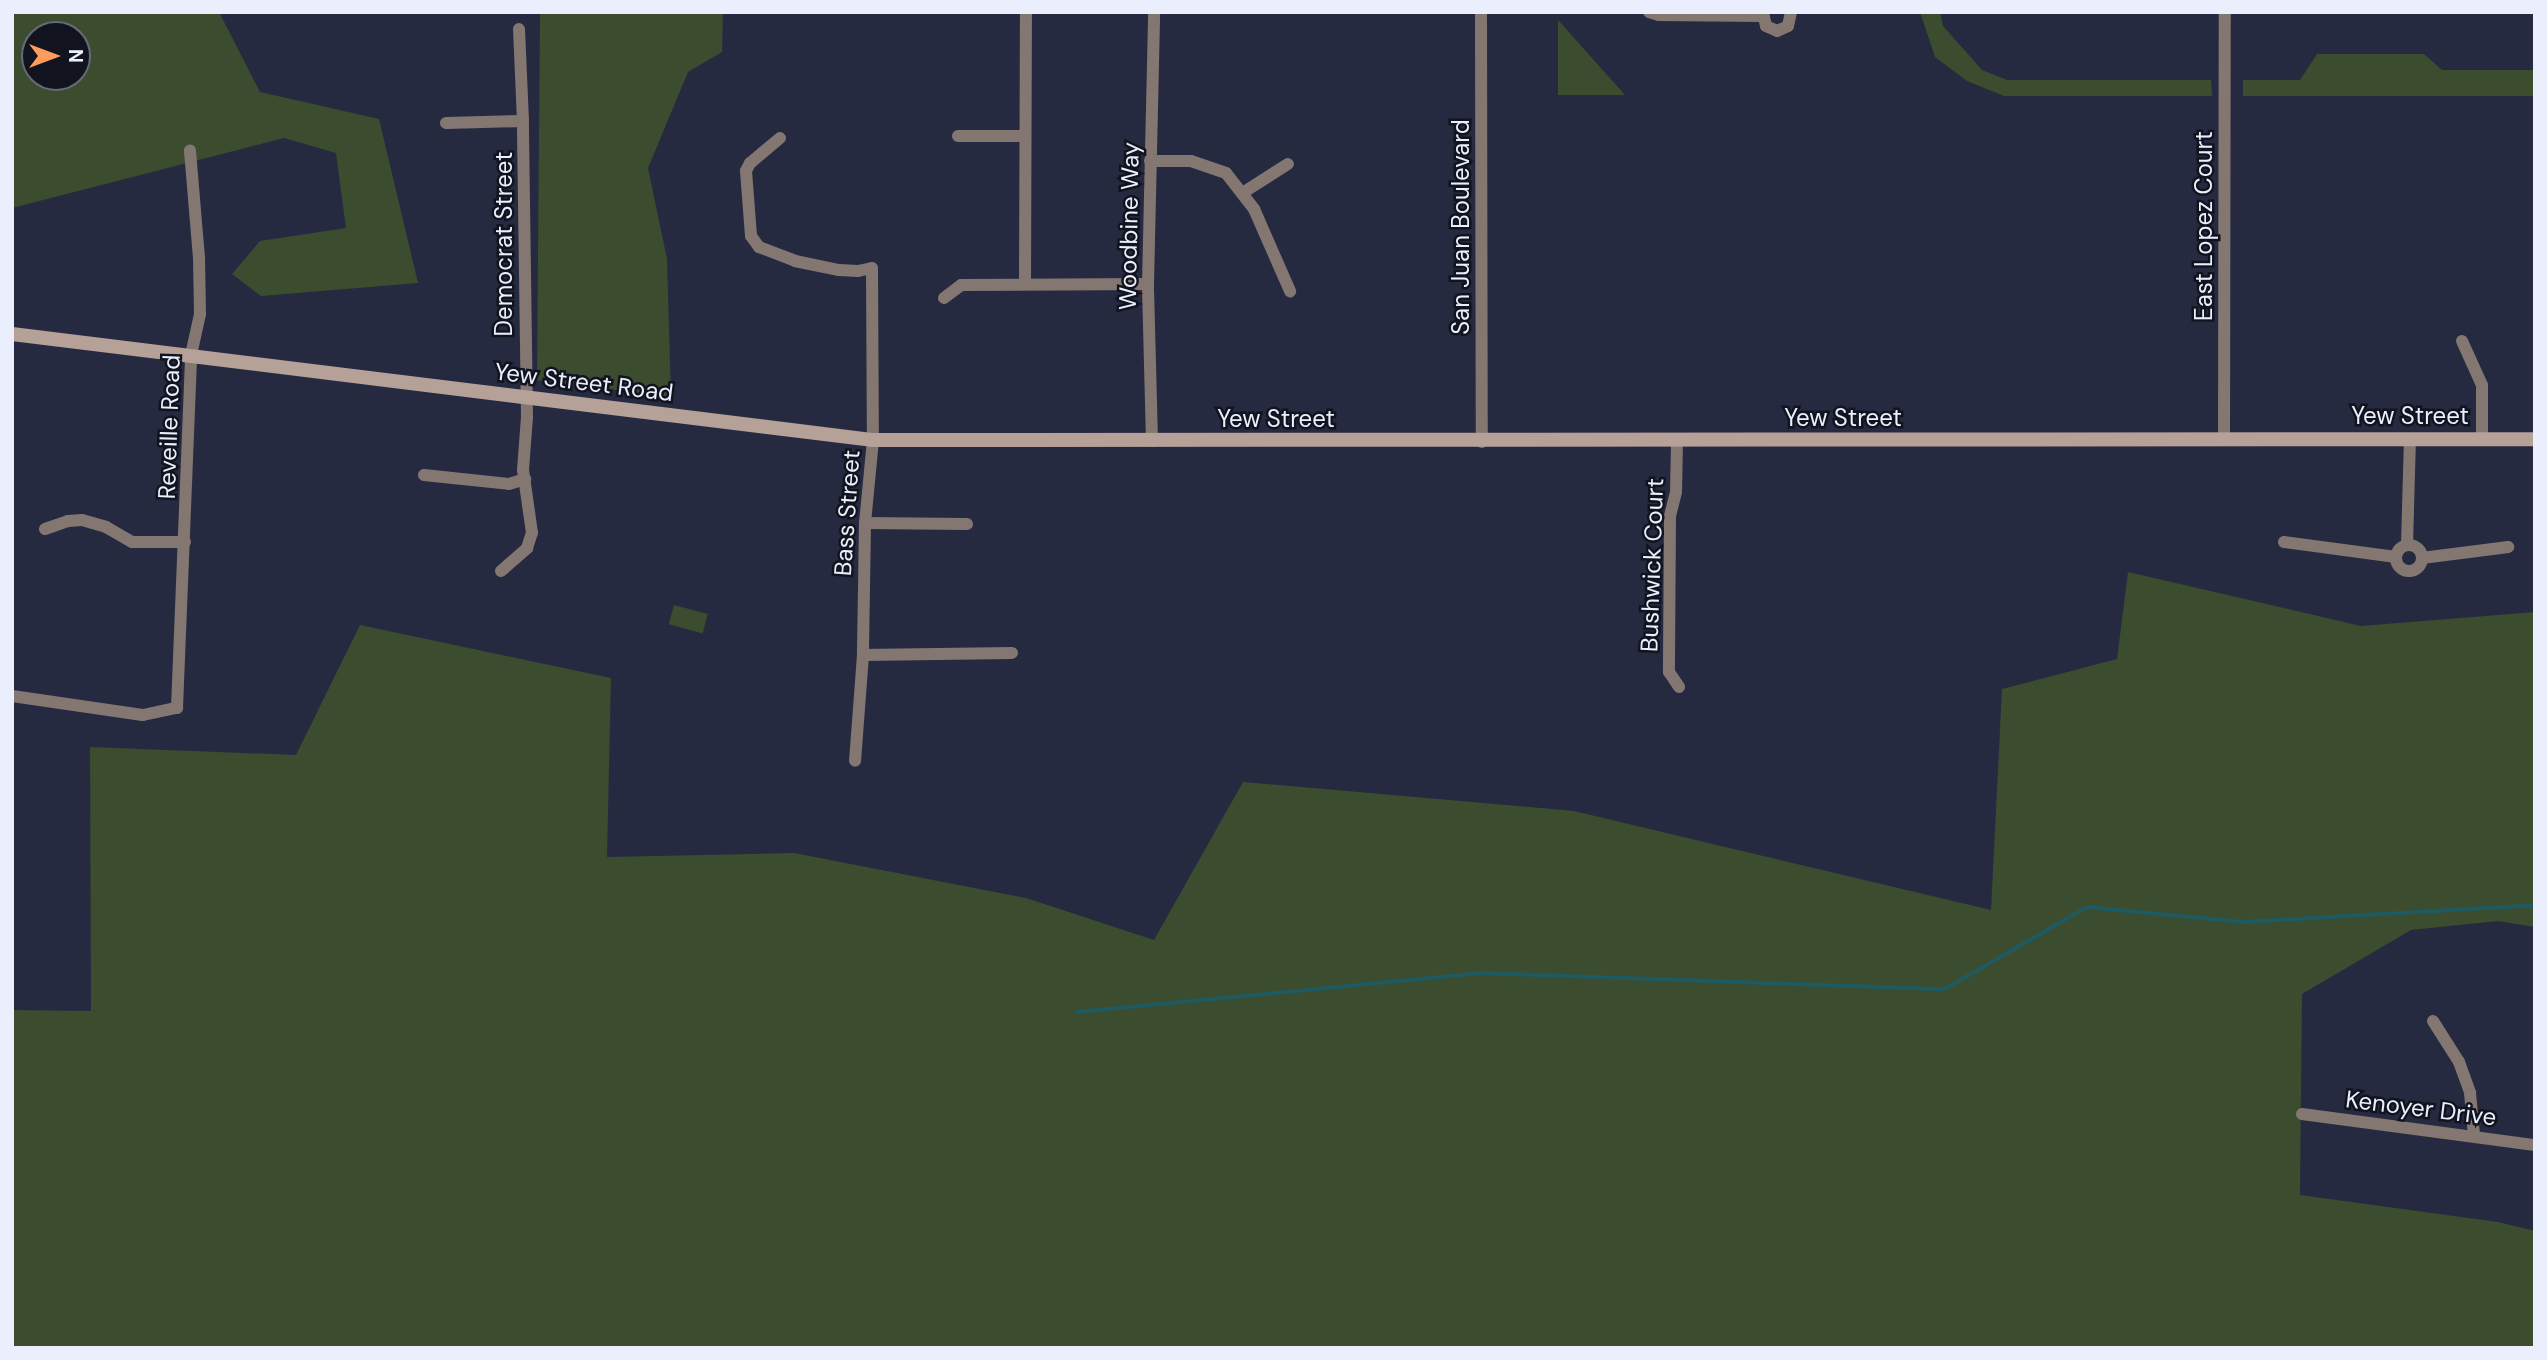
<!DOCTYPE html>
<html>
<head>
<meta charset="utf-8">
<style>
	body { margin:0 }
	#map { position:relative; width:2547px; height:1360px; overflow:hidden; background:#262a40; font-family:"DM Sans",sans-serif }
	div>[style] { position:absolute }
	.green>* { inset:0; background:#3b4c2f; transform-origin:0 0 }
	.stream>* { height:3.5px; margin:-1.75px; padding:0 1.75px; transform-origin:1.75px; border-radius:1.75px; background:#1f5a61 }
	.street>* { height:12px; margin:-6px; padding:0 6px; transform-origin:6px; border-radius:6px; background:#847772 }
	.street>.ring { margin:-6px; padding:0; box-sizing:content-box; background:none; border:12px solid #847772; border-radius:50% }
	.secondary>* { height:14px; margin:-7px; padding:0 7px; transform-origin:7px; border-radius:7px; background:#b6a199 }
	span { translate:-50% -50%; white-space:nowrap; text-align:center; line-height:1.15; -webkit-text-stroke:5px #11141e; paint-order:stroke }
	.street-label { font-size:24px; color:#eaeefd }
	.frame { position:absolute; inset:0; border:14px solid #eaeefd; pointer-events:none }
	.north { position:absolute; left:21px; top:21px; width:70px; height:70px; box-sizing:border-box; background:#11141e; border:2px solid #686b77; border-radius:50%; rotate:90deg; font-size:19px; font-weight:700; line-height:28px; text-align:center; color:#eaeefd }
	.north::after { content:''; display:block; margin:auto; width:24px; height:32px; background:#ff9b5b; clip-path:polygon(50% 0,100% 100%,50% 72%,0 100%) }
</style>
</head>
<body>
<div id="map">
	<div class="green">
		<div style="clip-path:polygon(evenodd,12px 12px,219px 12px,260px 92px,379px 119px,418px 283px,261px 296px,232px 274px,260px 241px,346px 228px,336px 153px,284px 138px,12px 208px,12px 12px,35px 35px,77px 35px,77px 77px,35px 77px,35px 35px)"></div>
		<div style="clip-path:polygon(540px 12px,723px 12px,722px 52px,688px 72px,648px 168px,667px 259px,671px 397px,537px 380px)"></div>
		<div style="clip-path:polygon(1920px 12px,1940px 12px,1943px 26px,1982px 70px,2007px 80px,2211px 80px,2212px 96px,2004px 96px,1967px 81px,1935px 57px)"></div>
		<div style="clip-path:polygon(1558px 20px,1625px 95px,1558px 95px)"></div>
		<div style="clip-path:polygon(2317px 54px,2424px 54px,2442px 70px,2535px 70px,2535px 96px,2243px 96px,2243px 80px,2300px 80px)"></div>
		<div style="clip-path:polygon(2128px 572px,2361px 626px,2535px 612px,2535px 927px,2498px 921px,2411px 930px,2302px 994px,2300px 1195px,2498px 1222px,2535px 1231px,2535px 1348px,12px 1348px,12px 1010px,91px 1011px,90px 747px,296px 755px,360px 625px,611px 678px,607px 857px,794px 853px,1026px 898px,1154px 940px,1243px 782px,1574px 811px,1991px 910px,2002px 689px,2117px 659px)"></div>
		<div style="left:674px;top:605px;width:35px;height:20px;rotate:15deg"></div>
	</div>
	<div class="stream">
		<div style="left:1077px;top:1012px;width:405px;rotate:-5.5deg"></div>
		<div style="left:1480px;top:973px;width:465px;rotate:2deg"></div>
		<div style="left:1945px;top:989px;width:164px;rotate:-30deg"></div>
		<div style="left:2087px;top:907px;width:157px;rotate:5.5deg"></div>
		<div style="left:2243px;top:922px;width:292px;rotate:-3.3deg"></div>
	</div>
	<div class="street">
		<div style="left:1481px;top:12px;width:430px;rotate:89.9deg"></div>
		<div style="left:1649px;top:12px;width:10px;rotate:17deg"></div>
		<div style="left:1659px;top:15px;width:103px;rotate:0.6deg"></div>
		<div style="left:1763px;top:12px;width:14px;rotate:78deg"></div>
		<div style="left:1766px;top:26px;width:12px;rotate:24deg"></div>
		<div style="left:1777px;top:31px;width:12px;rotate:-24deg"></div>
		<div style="left:1788px;top:26px;width:14px;rotate:-78deg"></div>
		<div style="left:446px;top:123px;width:77px;rotate:-1.5deg"></div>
		<div style="left:958px;top:136px;width:67px"></div>
		<div style="left:780px;top:138px;width:39px;rotate:140deg"></div>
		<div style="left:750px;top:163px;width:9px;rotate:117deg"></div>
		<div style="left:746px;top:171px;width:65px;rotate:85.6deg"></div>
		<div style="left:751px;top:236px;width:14px;rotate:54deg"></div>
		<div style="left:759px;top:247px;width:39px;rotate:21deg"></div>
		<div style="left:795px;top:261px;width:45px;rotate:11.6deg"></div>
		<div style="left:839px;top:270px;width:19px;rotate:3deg"></div>
		<div style="left:858px;top:271px;width:14px;rotate:-12deg"></div>
		<div style="left:872px;top:268px;width:172px;rotate:89.7deg"></div>
		<div style="left:873px;top:440px;width:83px;rotate:95.5deg"></div>
		<div style="left:865px;top:523px;width:132px;rotate:90.9deg"></div>
		<div style="left:863px;top:655px;width:106px;rotate:94.3deg"></div>
		<div style="left:1150px;top:161px;width:41px"></div>
		<div style="left:1191px;top:161px;width:37px;rotate:19deg"></div>
		<div style="left:1226px;top:173px;width:46px;rotate:52.1deg"></div>
		<div style="left:1254px;top:209px;width:90px;rotate:66.3deg"></div>
		<div style="left:1244px;top:192px;width:52px;rotate:-32.5deg"></div>
		<div style="left:1025px;top:283px;width:271px;rotate:-89.8deg"></div>
		<div style="left:944px;top:298px;width:21px;rotate:-37deg"></div>
		<div style="left:961px;top:285px;width:187px;rotate:-0.3deg"></div>
		<div style="left:2462px;top:341px;width:48px;rotate:65.6deg"></div>
		<div style="left:2482px;top:385px;width:54px;rotate:90deg"></div>
		<div style="left:2224px;top:440px;width:428px;rotate:-89.9deg"></div>
		<div style="left:1152px;top:441px;width:157px;rotate:-91.5deg"></div>
		<div style="left:1148px;top:284px;width:272px;rotate:-88.7deg"></div>
		<div style="left:1677px;top:441px;width:51px;rotate:91.1deg"></div>
		<div style="left:1676px;top:492px;width:25px;rotate:104deg"></div>
		<div style="left:1670px;top:516px;width:156px;rotate:90.4deg"></div>
		<div style="left:1669px;top:672px;width:18px;rotate:56deg"></div>
		<div style="left:424px;top:475px;width:85px;rotate:6deg"></div>
		<div style="left:509px;top:484px;width:17px;rotate:-17deg"></div>
		<div style="left:865px;top:523px;width:102px;rotate:0.6deg"></div>
		<div style="left:45px;top:529px;width:24px;rotate:-19deg"></div>
		<div style="left:68px;top:521px;width:14px;rotate:-4deg"></div>
		<div style="left:82px;top:520px;width:25px;rotate:16deg"></div>
		<div style="left:106px;top:527px;width:30px;rotate:30deg"></div>
		<div style="left:132px;top:542px;width:53px"></div>
		<div style="left:2284px;top:542px;width:113px;rotate:7.6deg"></div>
		<div class="ring" style="left:2396px;top:545px;width:14px;height:14px"></div>
		<div style="left:2407px;top:545px;width:106px;rotate:-88.4deg"></div>
		<div style="left:2422px;top:558px;width:87px;rotate:-7.3deg"></div>
		<div style="left:501px;top:571px;width:35px;rotate:-41deg"></div>
		<div style="left:527px;top:548px;width:16px;rotate:-72deg"></div>
		<div style="left:532px;top:533px;width:64px;rotate:-98.1deg"></div>
		<div style="left:523px;top:470px;width:53px;rotate:-85.7deg"></div>
		<div style="left:527px;top:417px;width:296px;rotate:-90.8deg"></div>
		<div style="left:523px;top:121px;width:92px;rotate:-92.5deg"></div>
		<div style="left:863px;top:655px;width:149px;rotate:-0.8deg"></div>
		<div style="left:12px;top:696px;width:132px;rotate:8.3deg"></div>
		<div style="left:143px;top:715px;width:35px;rotate:-12deg"></div>
		<div style="left:177px;top:708px;width:353px;rotate:-87.7deg"></div>
		<div style="left:191px;top:355px;width:42px;rotate:-77.6deg"></div>
		<div style="left:200px;top:314px;width:56px;rotate:-91deg"></div>
		<div style="left:199px;top:258px;width:108px;rotate:-94.8deg"></div>
		<div style="left:2433px;top:1021px;width:49px;rotate:57.6deg"></div>
		<div style="left:2459px;top:1062px;width:33px;rotate:70deg"></div>
		<div style="left:2470px;top:1093px;width:42px;rotate:84.6deg"></div>
		<div style="left:2302px;top:1114px;width:235px;rotate:7.6deg"></div>
	</div>
	<div class="secondary">
		<div style="left:12px;top:334px;width:868px;rotate:7.02deg"></div>
		<div style="left:873px;top:440px;width:1662px;rotate:-0.03deg"></div>
	</div>
	<div class="street-label">
		<span style="left:1129px;top:226px;rotate:-89deg">Woodbine Way</span>
		<span style="left:2204px;top:226px;rotate:-90deg">East Lopez Court</span>
		<span style="left:1461px;top:227px;rotate:-90deg">San Juan Boulevard</span>
		<span style="left:504px;top:244px;rotate:-90deg">Democrat Street</span>
		<span style="left:584px;top:382px;rotate:7deg">Yew Street Road</span>
		<span style="left:2410px;top:416px">Yew Street</span>
		<span style="left:1843px;top:418px">Yew Street</span>
		<span style="left:1276px;top:419px">Yew Street</span>
		<span style="left:169px;top:427px;rotate:-88deg">Reveille Road</span>
		<span style="left:847px;top:513px;rotate:-86deg">Bass Street</span>
		<span style="left:1652px;top:565px;rotate:-88deg">Bushwick Court</span>
		<span style="left:2421px;top:1108px;rotate:7deg">Kenoyer Drive</span>
	</div>
	<div class="frame"></div>
	<div class="north">N</div>
</div>
</body>
</html>
